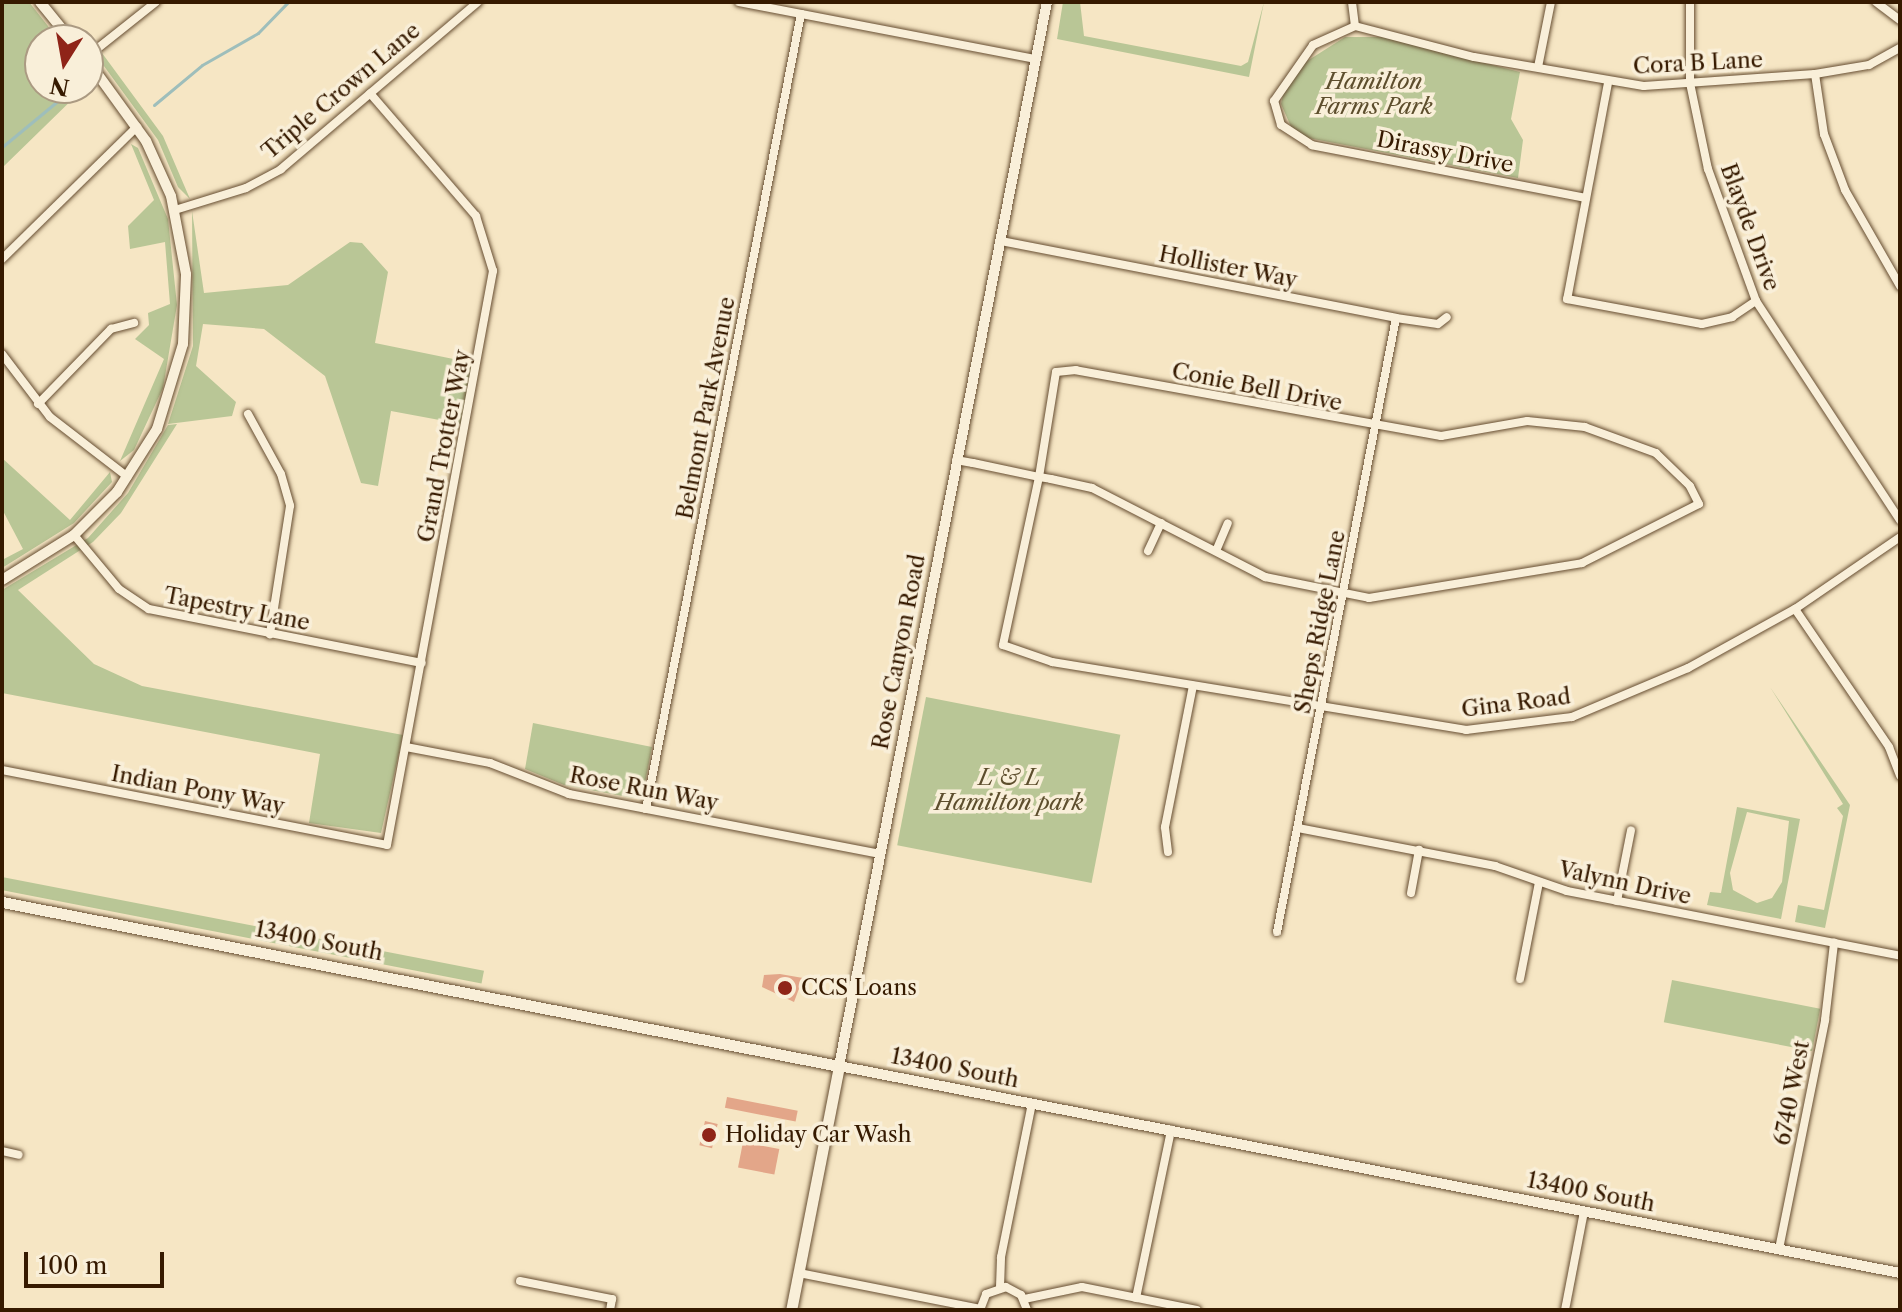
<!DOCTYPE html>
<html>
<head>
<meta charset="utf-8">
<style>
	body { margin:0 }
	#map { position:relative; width:1902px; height:1312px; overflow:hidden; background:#f6e6c4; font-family:"Libre Caslon Text",serif }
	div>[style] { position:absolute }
	.green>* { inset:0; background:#b9c696; transform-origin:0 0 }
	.stream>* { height:3px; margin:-1.5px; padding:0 1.5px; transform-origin:1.5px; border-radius:1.5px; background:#9ebebb }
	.building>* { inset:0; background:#e3a689; transform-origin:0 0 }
	.roads { filter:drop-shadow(0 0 2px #664d31) drop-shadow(0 0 2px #664d31) }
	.minor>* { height:8px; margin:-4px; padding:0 4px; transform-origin:4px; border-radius:4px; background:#f9efd9 }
	.tertiary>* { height:10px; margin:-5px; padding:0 5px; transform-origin:5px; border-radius:5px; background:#f9efd9 }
	.secondary>* { height:11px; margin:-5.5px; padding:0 5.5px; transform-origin:5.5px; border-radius:5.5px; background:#f9efd9 }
	.dots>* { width:22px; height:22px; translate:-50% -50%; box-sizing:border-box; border:4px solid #f9efd9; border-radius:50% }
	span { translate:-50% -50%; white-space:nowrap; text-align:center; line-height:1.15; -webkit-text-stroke:7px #f9efd9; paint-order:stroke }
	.street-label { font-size:22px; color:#361a00 }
	.park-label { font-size:22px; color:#5d4e2d; font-style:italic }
	.poi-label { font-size:22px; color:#361a00 }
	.left { translate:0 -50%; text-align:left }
	.frame { position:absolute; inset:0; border:4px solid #361a00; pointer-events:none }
	.north { position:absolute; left:24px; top:24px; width:80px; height:80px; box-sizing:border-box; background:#f9efd9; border:2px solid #ab9a82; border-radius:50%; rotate:191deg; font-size:22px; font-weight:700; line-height:32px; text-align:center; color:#361a00 }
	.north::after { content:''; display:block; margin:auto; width:28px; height:36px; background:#8f2418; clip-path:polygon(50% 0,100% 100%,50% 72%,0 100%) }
	.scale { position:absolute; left:24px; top:1252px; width:140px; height:36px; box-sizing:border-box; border:4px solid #361a00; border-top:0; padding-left:10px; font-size:24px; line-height:28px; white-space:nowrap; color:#361a00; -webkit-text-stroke:6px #f9efd9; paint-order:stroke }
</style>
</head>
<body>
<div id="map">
	<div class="green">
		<div style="clip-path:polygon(2px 2px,29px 2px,59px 40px,40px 40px,40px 88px,84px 88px,2px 168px)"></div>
		<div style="clip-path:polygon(1063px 2px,1080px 2px,1084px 36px,1241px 66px,1248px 62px,1264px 2px,1249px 77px,1057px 39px)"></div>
		<div style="clip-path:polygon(1345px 37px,1382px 37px,1520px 72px,1511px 119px,1523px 140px,1518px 178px,1303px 137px,1292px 129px,1281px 104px,1284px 90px,1304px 63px)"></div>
		<div style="clip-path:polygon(102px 53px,163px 136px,190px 199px,178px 187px,158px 140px,101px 62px)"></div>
		<div style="clip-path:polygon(131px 144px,138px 148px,168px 219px,177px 305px,163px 388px,134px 450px,120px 461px,164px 359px,135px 339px,149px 325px,148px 313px,170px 304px,165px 242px,130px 249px,128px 226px,154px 200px)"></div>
		<div style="clip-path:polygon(192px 211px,204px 293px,288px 285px,350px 242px,362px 243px,388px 272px,375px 343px,473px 363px,461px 424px,391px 411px,378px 486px,361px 483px,325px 376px,264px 329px,203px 324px,196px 366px,236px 402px,232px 416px,168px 424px,193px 346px)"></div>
		<div style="clip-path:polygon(177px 424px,121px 513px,93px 542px,18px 590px,94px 664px,142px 686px,403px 735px,381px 833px,309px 823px,320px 754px,2px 693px,2px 590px,88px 538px,128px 493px,168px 425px)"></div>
		<div style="clip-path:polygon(2px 458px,70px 520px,110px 472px,112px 482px,74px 523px,2px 568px,2px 560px,23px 549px,2px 509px)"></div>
		<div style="clip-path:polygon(1770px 687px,1850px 805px,1825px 928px,1795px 922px,1798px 905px,1824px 910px,1843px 816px,1837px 808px,1843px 804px)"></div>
		<div style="left:926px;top:697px;width:198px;height:151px;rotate:11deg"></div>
		<div style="clip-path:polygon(533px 723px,652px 747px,643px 793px,633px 798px,564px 785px,525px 769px)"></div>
		<div style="clip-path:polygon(evenodd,1737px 807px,1800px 819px,1781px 919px,1707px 905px,1710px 892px,1721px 893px,1737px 807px,1747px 812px,1789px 821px,1782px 882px,1772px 898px,1757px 903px,1733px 890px,1730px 873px,1747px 812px)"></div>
		<div style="left:2px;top:877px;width:491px;height:13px;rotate:11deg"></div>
		<div style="left:1672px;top:980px;width:151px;height:43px;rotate:11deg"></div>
	</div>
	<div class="stream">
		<div style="left:154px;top:105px;width:62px;rotate:-39.8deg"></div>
		<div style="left:202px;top:65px;width:64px;rotate:-29.7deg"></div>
		<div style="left:258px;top:33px;width:43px;rotate:-45.9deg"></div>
		<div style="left:2px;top:147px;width:91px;rotate:-39.6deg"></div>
	</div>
	<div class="building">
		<div style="clip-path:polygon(780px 974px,803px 978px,794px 1002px,762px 987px,764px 975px)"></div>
		<div style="left:727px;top:1097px;width:72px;height:11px;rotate:11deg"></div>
		<div style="left:705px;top:1121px;width:13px;height:25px;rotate:13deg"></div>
		<div style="left:743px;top:1142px;width:37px;height:26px;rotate:11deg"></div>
	</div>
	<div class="roads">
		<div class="minor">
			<div style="left:739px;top:2px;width:301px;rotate:10.9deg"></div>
			<div style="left:1352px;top:2px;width:24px;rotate:83deg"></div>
			<div style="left:1690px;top:2px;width:81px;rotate:90deg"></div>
			<div style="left:1690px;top:83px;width:88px;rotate:78.2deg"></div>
			<div style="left:1708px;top:169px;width:140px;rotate:70deg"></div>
			<div style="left:1756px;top:301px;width:262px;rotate:56.7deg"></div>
			<div style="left:1876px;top:2px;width:30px;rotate:37deg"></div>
			<div style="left:88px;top:56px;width:87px;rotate:-38.5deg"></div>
			<div style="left:1538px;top:67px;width:66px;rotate:-78.7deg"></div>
			<div style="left:1815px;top:74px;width:61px;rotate:81.5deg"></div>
			<div style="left:1824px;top:134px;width:60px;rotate:69.4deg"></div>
			<div style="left:1845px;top:190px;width:111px;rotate:60.2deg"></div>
			<div style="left:1608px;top:83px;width:220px;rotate:100.7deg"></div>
			<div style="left:1567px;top:299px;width:137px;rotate:10.5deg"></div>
			<div style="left:1702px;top:324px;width:31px;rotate:-13deg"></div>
			<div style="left:1732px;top:317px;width:29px;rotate:-34deg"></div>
			<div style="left:1586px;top:198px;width:279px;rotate:-169.1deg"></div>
			<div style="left:1312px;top:145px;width:37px;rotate:-147deg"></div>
			<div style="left:1281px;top:125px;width:25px;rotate:-106deg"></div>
			<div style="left:1274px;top:101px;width:68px;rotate:-55.1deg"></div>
			<div style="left:1313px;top:45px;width:46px;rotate:-24.3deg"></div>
			<div style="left:1355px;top:26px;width:123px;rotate:14.6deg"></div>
			<div style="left:1474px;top:57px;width:172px;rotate:9.7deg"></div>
			<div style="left:1644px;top:86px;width:171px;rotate:-4deg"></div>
			<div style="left:1815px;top:74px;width:55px;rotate:-9.5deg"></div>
			<div style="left:1869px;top:65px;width:35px;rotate:-29deg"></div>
			<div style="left:175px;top:210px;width:74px;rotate:-17.2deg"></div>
			<div style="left:246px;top:188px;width:40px;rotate:-28deg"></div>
			<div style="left:281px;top:169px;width:258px;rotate:-40.3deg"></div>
			<div style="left:1001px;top:241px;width:402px;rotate:11deg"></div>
			<div style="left:1396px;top:318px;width:42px;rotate:8.1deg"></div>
			<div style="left:1438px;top:324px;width:11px;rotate:-38deg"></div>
			<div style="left:2px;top:259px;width:189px;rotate:-44.4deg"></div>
			<div style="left:2px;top:354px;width:79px;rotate:52.7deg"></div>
			<div style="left:50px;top:417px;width:98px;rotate:37.6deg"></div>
			<div style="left:38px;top:404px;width:105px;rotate:-45.8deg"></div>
			<div style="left:111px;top:329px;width:24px;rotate:-15deg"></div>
			<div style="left:248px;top:414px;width:68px;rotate:61.2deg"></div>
			<div style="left:281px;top:474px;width:33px;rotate:74deg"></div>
			<div style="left:290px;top:506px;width:130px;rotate:98.9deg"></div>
			<div style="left:956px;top:460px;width:17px;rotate:10deg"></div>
			<div style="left:973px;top:463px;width:67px;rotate:12deg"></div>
			<div style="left:1039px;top:477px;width:12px;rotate:9deg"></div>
			<div style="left:1051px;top:479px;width:42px;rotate:12.4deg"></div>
			<div style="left:1092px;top:488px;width:195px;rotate:27.2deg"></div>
			<div style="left:1265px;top:577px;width:106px;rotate:11.4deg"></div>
			<div style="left:1369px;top:598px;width:216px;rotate:-9.3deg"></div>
			<div style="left:1582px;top:563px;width:131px;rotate:-26.8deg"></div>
			<div style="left:1699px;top:504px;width:20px;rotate:-117deg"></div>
			<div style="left:1690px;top:486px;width:47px;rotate:-135.9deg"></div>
			<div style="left:1656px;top:453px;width:76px;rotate:-159.9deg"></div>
			<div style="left:1585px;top:427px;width:58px;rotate:-174.1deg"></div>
			<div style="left:1527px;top:421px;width:87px;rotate:170.1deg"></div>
			<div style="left:1441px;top:436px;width:371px;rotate:-169.8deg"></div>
			<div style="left:1076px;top:370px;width:20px;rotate:174deg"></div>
			<div style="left:1056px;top:372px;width:106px;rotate:99.2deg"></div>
			<div style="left:1039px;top:477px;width:172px;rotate:102.1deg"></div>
			<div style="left:1003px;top:645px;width:52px;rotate:19.1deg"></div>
			<div style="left:1052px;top:662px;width:420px;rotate:9.3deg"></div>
			<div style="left:1466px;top:730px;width:107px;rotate:-7deg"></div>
			<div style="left:1572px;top:717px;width:126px;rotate:-22.9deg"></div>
			<div style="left:1688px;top:668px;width:122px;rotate:-28.9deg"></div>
			<div style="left:1795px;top:609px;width:127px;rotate:-34.4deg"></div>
			<div style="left:74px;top:535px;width:70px;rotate:50.2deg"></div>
			<div style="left:119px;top:589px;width:36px;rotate:34deg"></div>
			<div style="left:149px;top:609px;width:278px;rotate:11.2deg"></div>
			<div style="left:1148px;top:551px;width:31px;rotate:-65deg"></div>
			<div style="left:1216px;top:551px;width:30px;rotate:-67deg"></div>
			<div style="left:1795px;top:609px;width:167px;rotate:55.7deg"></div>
			<div style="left:1889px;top:747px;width:31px;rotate:69deg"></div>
			<div style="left:406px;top:747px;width:86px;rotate:10.8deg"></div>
			<div style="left:490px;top:763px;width:85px;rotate:21.4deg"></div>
			<div style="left:569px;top:794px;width:317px;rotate:10.9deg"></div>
			<div style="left:2px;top:770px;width:392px;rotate:11deg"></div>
			<div style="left:387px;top:845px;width:584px;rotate:-79.54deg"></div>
			<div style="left:493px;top:271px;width:58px;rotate:-107.2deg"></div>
			<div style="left:476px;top:216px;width:162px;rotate:-130.8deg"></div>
			<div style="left:646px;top:809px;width:810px;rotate:-78.97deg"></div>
			<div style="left:1298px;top:828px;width:201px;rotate:10.9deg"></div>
			<div style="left:1495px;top:866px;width:76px;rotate:19.1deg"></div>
			<div style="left:1567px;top:891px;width:339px;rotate:11deg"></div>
			<div style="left:1168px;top:852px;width:25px;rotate:-97deg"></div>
			<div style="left:1165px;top:827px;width:144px;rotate:-78.8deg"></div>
			<div style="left:1411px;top:893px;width:44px;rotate:-79.5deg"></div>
			<div style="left:1617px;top:901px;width:72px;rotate:-78.8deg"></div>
			<div style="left:1277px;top:932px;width:625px;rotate:-79.03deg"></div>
			<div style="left:1520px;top:979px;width:99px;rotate:-78.9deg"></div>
			<div style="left:2px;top:1151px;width:17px;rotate:13deg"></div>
			<div style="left:1779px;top:1249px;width:234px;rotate:-78.6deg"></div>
			<div style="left:1825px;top:1020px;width:78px;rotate:-83.3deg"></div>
			<div style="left:799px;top:1273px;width:185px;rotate:11.2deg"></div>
			<div style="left:520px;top:1281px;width:94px;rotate:11.1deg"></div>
			<div style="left:612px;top:1299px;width:11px;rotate:100deg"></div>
			<div style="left:1000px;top:1287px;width:30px;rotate:-88deg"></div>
			<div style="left:1001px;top:1257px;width:157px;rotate:-78.6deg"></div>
			<div style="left:1136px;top:1298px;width:172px;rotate:-78.2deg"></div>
			<div style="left:1024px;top:1299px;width:59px;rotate:-11.7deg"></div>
			<div style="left:1082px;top:1287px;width:117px;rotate:11.3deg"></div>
			<div style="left:980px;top:1310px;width:17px;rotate:-69deg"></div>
			<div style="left:986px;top:1294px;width:21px;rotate:-19deg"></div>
			<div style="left:1006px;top:1287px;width:17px;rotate:28deg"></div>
			<div style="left:1021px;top:1295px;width:16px;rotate:68deg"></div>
			<div style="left:1565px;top:1310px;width:101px;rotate:-79.1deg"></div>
		</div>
		<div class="tertiary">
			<div style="left:40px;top:2px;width:49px;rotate:50.8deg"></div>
			<div style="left:1047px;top:2px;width:1084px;rotate:101.06deg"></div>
			<div style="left:839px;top:1066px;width:1081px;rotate:11.04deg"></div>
			<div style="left:2px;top:580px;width:85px;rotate:-32deg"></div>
			<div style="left:74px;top:535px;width:61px;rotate:-45deg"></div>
			<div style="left:117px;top:492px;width:75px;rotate:-57.6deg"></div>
			<div style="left:157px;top:429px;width:89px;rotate:-73deg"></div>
			<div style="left:183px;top:344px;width:70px;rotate:-87.5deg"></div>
			<div style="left:186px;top:274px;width:79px;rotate:-100.9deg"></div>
			<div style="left:171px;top:196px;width:60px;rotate:-114.4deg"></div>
			<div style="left:146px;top:141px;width:99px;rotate:-125.9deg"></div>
		</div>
		<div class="secondary">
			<div style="left:2px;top:902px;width:853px;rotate:11.09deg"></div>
			<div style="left:839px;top:1066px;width:249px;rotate:101.1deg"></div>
		</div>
	</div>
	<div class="dots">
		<div style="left:785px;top:988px;background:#8f2418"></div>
		<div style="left:709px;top:1135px;background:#8f2418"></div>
	</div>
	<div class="street-label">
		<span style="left:1698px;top:63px;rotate:-3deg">Cora B Lane</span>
		<span style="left:341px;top:91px;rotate:-40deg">Triple Crown Lane</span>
		<span style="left:1445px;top:152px;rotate:11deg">Dirassy Drive</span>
		<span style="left:1750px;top:227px;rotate:70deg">Blayde Drive</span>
		<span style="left:1228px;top:267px;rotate:11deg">Hollister Way</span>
		<span style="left:1257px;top:387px;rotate:11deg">Conie Bell Drive</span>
		<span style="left:706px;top:408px;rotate:-79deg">Belmont Park Avenue</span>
		<span style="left:444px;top:446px;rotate:-79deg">Grand Trotter Way</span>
		<span style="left:237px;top:609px;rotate:11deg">Tapestry Lane</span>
		<span style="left:1320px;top:622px;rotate:-79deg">Sheps Ridge Lane</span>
		<span style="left:899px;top:652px;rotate:-79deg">Rose Canyon Road</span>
		<span style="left:1516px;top:703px;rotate:-7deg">Gina Road</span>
		<span style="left:644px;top:789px;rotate:11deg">Rose Run Way</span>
		<span style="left:198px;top:790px;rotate:11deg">Indian Pony Way</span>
		<span style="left:1625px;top:883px;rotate:12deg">Valynn Drive</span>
		<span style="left:319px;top:941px;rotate:11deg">13400 South</span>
		<span style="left:955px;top:1068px;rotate:11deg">13400 South</span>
		<span style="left:1792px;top:1093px;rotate:-79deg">6740 West</span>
		<span style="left:1591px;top:1192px;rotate:11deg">13400 South</span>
	</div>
	<div class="park-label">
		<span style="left:1374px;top:94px">Hamilton<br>Farms Park</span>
		<span style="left:1009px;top:790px">L &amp; L<br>Hamilton park</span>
	</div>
	<div class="poi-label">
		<span class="left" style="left:801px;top:988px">CCS Loans</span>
		<span class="left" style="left:725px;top:1135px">Holiday Car Wash</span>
	</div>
	<div class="frame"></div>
	<div class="north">N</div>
	<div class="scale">100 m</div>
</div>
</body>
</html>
